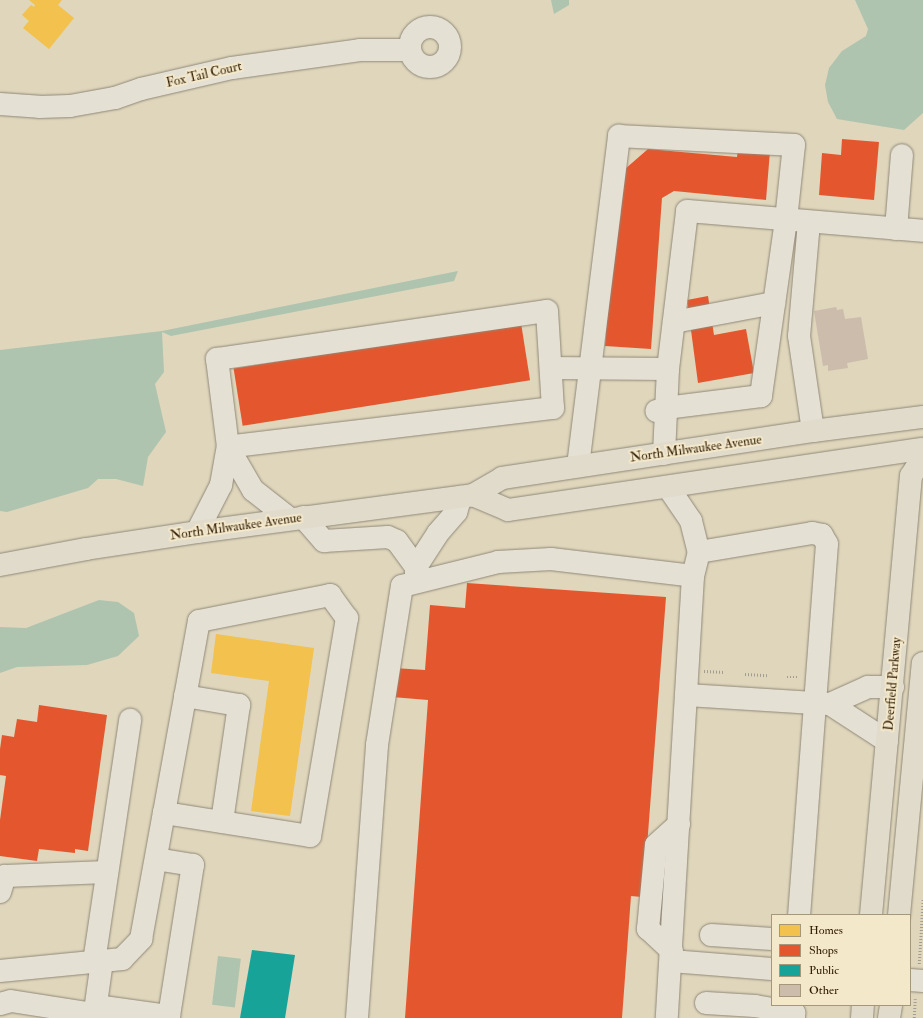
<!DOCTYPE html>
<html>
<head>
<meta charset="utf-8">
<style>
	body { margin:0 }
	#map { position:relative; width:923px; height:1018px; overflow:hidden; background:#dfd6bc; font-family:"IM FELL Double Pica",serif }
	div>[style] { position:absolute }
	.water>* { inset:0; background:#aec4af; transform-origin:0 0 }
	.homes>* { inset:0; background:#f2c14e }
	.shops>* { inset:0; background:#e4572e; transform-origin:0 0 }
	.public>* { inset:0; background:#17a398 }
	.building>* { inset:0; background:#ccbcac }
	.path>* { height:2.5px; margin-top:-1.25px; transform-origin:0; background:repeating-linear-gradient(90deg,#a39c90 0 1px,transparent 0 3px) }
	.roads { filter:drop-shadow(0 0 1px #908877) drop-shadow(0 0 1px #908877) }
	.minor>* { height:22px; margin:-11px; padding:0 11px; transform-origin:11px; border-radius:11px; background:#e5e0d4 }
	.minor>.ring { margin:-11px; padding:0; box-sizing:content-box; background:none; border:22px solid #e5e0d4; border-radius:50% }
	.major>* { height:22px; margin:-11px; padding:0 11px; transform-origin:11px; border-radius:11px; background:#e1dbcc }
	span { translate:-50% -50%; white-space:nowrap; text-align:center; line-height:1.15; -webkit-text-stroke:4px #f4e8ca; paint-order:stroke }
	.street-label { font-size:13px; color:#301c03 }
	.legend { position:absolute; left:771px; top:914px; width:140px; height:92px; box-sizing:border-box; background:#f4e8ca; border:1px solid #a6967a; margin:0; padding:5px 7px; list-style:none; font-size:12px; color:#301c03 }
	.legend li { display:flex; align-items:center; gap:8px; height:20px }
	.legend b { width:20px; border:1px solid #a6967a }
</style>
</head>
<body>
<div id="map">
	<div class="water">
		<div style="clip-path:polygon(551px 0,569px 0,569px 5px,554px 14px)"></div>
		<div style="clip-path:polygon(855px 0,923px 0,923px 113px,904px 130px,837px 119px,828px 102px,825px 85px,829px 68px,842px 51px,866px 36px,868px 29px)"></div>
		<div style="clip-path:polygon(458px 271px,454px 281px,171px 336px,162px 332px,164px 372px,155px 384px,166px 432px,148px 457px,143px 486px,116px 479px,98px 479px,88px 488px,7px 512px,0 511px,0 350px,162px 331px)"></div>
		<div style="clip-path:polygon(99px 600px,118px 602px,134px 613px,139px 636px,118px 656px,87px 665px,17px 667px,0 673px,0 627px,26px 628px)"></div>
		<div style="left:218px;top:956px;width:23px;height:49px;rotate:7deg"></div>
	</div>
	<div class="homes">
		<div style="clip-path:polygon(29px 0,62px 0,58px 5px,74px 18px,49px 49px,23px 28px,29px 21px,22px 15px,31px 5px,34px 7px,35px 5px)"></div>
		<div style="clip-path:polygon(216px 634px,314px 648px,290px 816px,251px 811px,269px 681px,211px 673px)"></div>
	</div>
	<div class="shops">
		<div style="clip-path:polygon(842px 139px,879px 142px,874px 200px,819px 195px,822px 153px,841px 155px)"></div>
		<div style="clip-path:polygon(738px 148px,770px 151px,766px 200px,674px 191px,662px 198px,651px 349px,605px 346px,617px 176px,648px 149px,737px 157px)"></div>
		<div style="clip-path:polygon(708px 296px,714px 335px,746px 329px,754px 373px,698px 383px,687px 300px)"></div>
		<div style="left:521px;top:323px;width:58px;height:291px;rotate:81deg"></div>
		<div style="clip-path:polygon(467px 583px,666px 597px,646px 860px,666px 862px,663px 899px,631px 896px,622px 1018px,405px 1018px,428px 700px,392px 697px,394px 668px,425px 670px,430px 605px,465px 608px)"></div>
		<div style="clip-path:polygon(39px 705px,107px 715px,88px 851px,75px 849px,75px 853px,39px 849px,37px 861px,0 856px,0 820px,6px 776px,0 775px,0 749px,2px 735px,14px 737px,17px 719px,37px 722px)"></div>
	</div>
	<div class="public">
		<div style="clip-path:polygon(252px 950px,295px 955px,285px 1018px,240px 1018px)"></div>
	</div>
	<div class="building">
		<div style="clip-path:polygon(836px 307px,837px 310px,843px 309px,845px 319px,861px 317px,868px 359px,847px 363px,848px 368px,828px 371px,828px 365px,823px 366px,814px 311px)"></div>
	</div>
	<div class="path">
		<div style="left:704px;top:671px;width:21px;rotate:3deg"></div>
		<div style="left:745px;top:674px;width:22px;rotate:3deg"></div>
		<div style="left:787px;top:677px;width:11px"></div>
		<div style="left:919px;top:964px;width:65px;rotate:-86.5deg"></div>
		<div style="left:914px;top:1018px;width:19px;rotate:-87deg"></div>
	</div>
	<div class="roads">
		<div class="minor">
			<div class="ring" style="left:410px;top:27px;width:18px;height:18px"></div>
			<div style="left:0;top:104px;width:39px;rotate:4deg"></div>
			<div style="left:39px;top:107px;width:31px;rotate:-2deg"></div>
			<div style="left:70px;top:106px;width:46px;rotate:-10.1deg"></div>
			<div style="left:115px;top:98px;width:28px;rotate:-19deg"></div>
			<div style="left:141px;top:89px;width:93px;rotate:-13deg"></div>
			<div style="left:232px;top:68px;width:129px;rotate:-8deg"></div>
			<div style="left:360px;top:50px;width:50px"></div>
			<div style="left:809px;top:222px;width:114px;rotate:95deg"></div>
			<div style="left:799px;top:336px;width:96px;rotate:81.6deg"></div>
			<div style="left:896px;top:229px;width:74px;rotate:-85.4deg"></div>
			<div style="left:674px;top:322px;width:102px;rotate:-10.8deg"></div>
			<div style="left:551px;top:368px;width:117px;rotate:0.5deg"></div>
			<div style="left:228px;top:447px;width:50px;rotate:59.8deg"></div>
			<div style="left:253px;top:490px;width:47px;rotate:38.1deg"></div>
			<div style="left:664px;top:454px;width:85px;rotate:-87.3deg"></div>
			<div style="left:668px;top:369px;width:159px;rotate:-83.1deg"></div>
			<div style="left:687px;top:211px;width:237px;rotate:4.8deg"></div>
			<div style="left:578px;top:466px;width:333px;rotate:-82.9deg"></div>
			<div style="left:619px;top:136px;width:175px;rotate:2.9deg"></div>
			<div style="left:794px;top:145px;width:75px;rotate:96.1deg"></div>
			<div style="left:786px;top:220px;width:178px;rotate:98.1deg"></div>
			<div style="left:761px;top:396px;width:96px;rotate:172.8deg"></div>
			<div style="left:666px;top:408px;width:10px;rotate:163deg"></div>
			<div style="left:668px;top:487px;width:41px;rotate:55.9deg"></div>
			<div style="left:691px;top:521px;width:32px;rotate:76deg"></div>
			<div style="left:303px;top:517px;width:32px;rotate:49deg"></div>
			<div style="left:324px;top:541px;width:64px;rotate:-3.6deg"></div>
			<div style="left:388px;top:537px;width:10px;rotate:24deg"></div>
			<div style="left:397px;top:541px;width:32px;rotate:54deg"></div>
			<div style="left:197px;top:532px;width:53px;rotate:-62.9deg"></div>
			<div style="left:221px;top:485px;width:39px;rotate:-80deg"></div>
			<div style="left:228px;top:447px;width:89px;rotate:-97.1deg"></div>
			<div style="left:217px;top:359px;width:333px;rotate:-8.3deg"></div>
			<div style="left:547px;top:311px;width:97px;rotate:86.5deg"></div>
			<div style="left:553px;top:408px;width:327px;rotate:173.2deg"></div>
			<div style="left:693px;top:576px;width:25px;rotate:-76deg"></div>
			<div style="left:699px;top:552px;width:115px;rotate:-9.5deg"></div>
			<div style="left:812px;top:533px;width:10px;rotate:11deg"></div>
			<div style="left:822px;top:535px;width:10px;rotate:61deg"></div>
			<div style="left:827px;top:544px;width:372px;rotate:94.3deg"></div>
			<div style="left:416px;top:579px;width:12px;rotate:-90deg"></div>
			<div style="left:416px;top:567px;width:40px;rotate:-57.1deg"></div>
			<div style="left:438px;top:533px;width:28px;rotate:-49deg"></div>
			<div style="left:456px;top:512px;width:16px;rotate:-72deg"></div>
			<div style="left:687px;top:695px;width:143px;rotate:3.6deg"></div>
			<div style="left:830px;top:704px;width:68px;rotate:33deg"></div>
			<div style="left:185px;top:696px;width:55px;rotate:9.5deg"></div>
			<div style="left:239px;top:705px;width:118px;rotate:98.3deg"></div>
			<div style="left:830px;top:704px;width:42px;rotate:-24.1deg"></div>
			<div style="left:868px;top:687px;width:25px"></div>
			<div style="left:0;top:892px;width:17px;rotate:-73deg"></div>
			<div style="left:5px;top:876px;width:102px;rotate:-2.2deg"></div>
			<div style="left:711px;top:935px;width:61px;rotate:3.8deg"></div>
			<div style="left:672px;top:951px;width:33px;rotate:-137deg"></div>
			<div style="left:648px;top:929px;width:84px;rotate:-84.6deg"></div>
			<div style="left:656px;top:845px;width:31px;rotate:-42deg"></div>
			<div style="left:671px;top:961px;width:101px;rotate:4.5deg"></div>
			<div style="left:94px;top:962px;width:245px;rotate:-81.5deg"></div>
			<div style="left:0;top:971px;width:123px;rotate:-5.6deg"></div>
			<div style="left:122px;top:959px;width:28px;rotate:-46deg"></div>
			<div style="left:141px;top:939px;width:128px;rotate:-79.7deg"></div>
			<div style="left:164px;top:813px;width:195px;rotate:-79.7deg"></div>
			<div style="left:199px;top:621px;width:134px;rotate:-11.2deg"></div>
			<div style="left:330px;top:595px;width:29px;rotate:54deg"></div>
			<div style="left:347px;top:618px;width:221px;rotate:99.6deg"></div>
			<div style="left:310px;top:836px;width:148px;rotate:-171deg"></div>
			<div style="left:910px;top:980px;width:13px;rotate:4deg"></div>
			<div style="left:706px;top:1003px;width:49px;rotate:3.5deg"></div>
			<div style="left:755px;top:1006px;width:40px;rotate:10deg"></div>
			<div style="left:794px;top:1013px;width:5px;rotate:90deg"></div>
			<div style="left:0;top:1004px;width:11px;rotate:-15deg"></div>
			<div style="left:11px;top:1001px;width:84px;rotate:8.9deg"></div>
			<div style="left:96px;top:1006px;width:74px;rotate:7.8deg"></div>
			<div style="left:169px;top:1016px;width:153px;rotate:-81deg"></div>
			<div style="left:193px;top:865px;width:37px;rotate:-171deg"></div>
			<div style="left:94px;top:1018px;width:58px;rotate:-82deg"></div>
			<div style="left:357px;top:1018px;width:274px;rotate:-85.8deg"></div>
			<div style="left:377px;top:745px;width:161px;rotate:-81.1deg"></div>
			<div style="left:402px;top:586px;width:99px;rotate:-14deg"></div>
			<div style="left:498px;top:562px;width:53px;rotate:-3.2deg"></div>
			<div style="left:551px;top:559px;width:143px;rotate:6.8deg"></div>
			<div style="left:693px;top:576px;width:443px;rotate:93.4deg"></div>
		</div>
		<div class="major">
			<div style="left:473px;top:495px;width:38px;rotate:23deg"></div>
			<div style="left:508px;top:510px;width:419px;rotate:-8.4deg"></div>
			<div style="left:0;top:565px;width:87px;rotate:-10.5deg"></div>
			<div style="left:86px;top:549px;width:112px;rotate:-8.7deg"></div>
			<div style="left:197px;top:532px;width:278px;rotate:-7.6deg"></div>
			<div style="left:473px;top:495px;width:34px;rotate:-30deg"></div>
			<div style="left:502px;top:478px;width:315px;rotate:-8.6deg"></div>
			<div style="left:813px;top:431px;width:111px;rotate:-7.3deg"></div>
			<div style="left:871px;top:915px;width:441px;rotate:-84.8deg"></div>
			<div style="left:911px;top:476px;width:22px;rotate:-58deg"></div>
			<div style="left:899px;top:915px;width:253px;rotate:-84.6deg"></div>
			<div style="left:862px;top:1018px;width:13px;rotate:-86deg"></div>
			<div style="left:889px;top:1018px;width:13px;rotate:-81deg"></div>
		</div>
	</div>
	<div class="street-label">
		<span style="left:204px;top:75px;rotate:-13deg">Fox Tail Court</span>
		<span style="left:696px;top:449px;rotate:-8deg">North Milwaukee Avenue</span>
		<span style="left:236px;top:527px;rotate:-8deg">North Milwaukee Avenue</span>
		<span style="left:893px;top:684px;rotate:-85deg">Deerfield Parkway</span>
	</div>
	<ul class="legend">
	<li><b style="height:11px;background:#f2c14e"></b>Homes</li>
	<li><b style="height:11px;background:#e4572e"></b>Shops</li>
	<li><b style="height:11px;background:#17a398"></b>Public</li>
	<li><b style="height:11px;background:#ccbcac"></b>Other</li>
	</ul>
</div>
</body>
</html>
